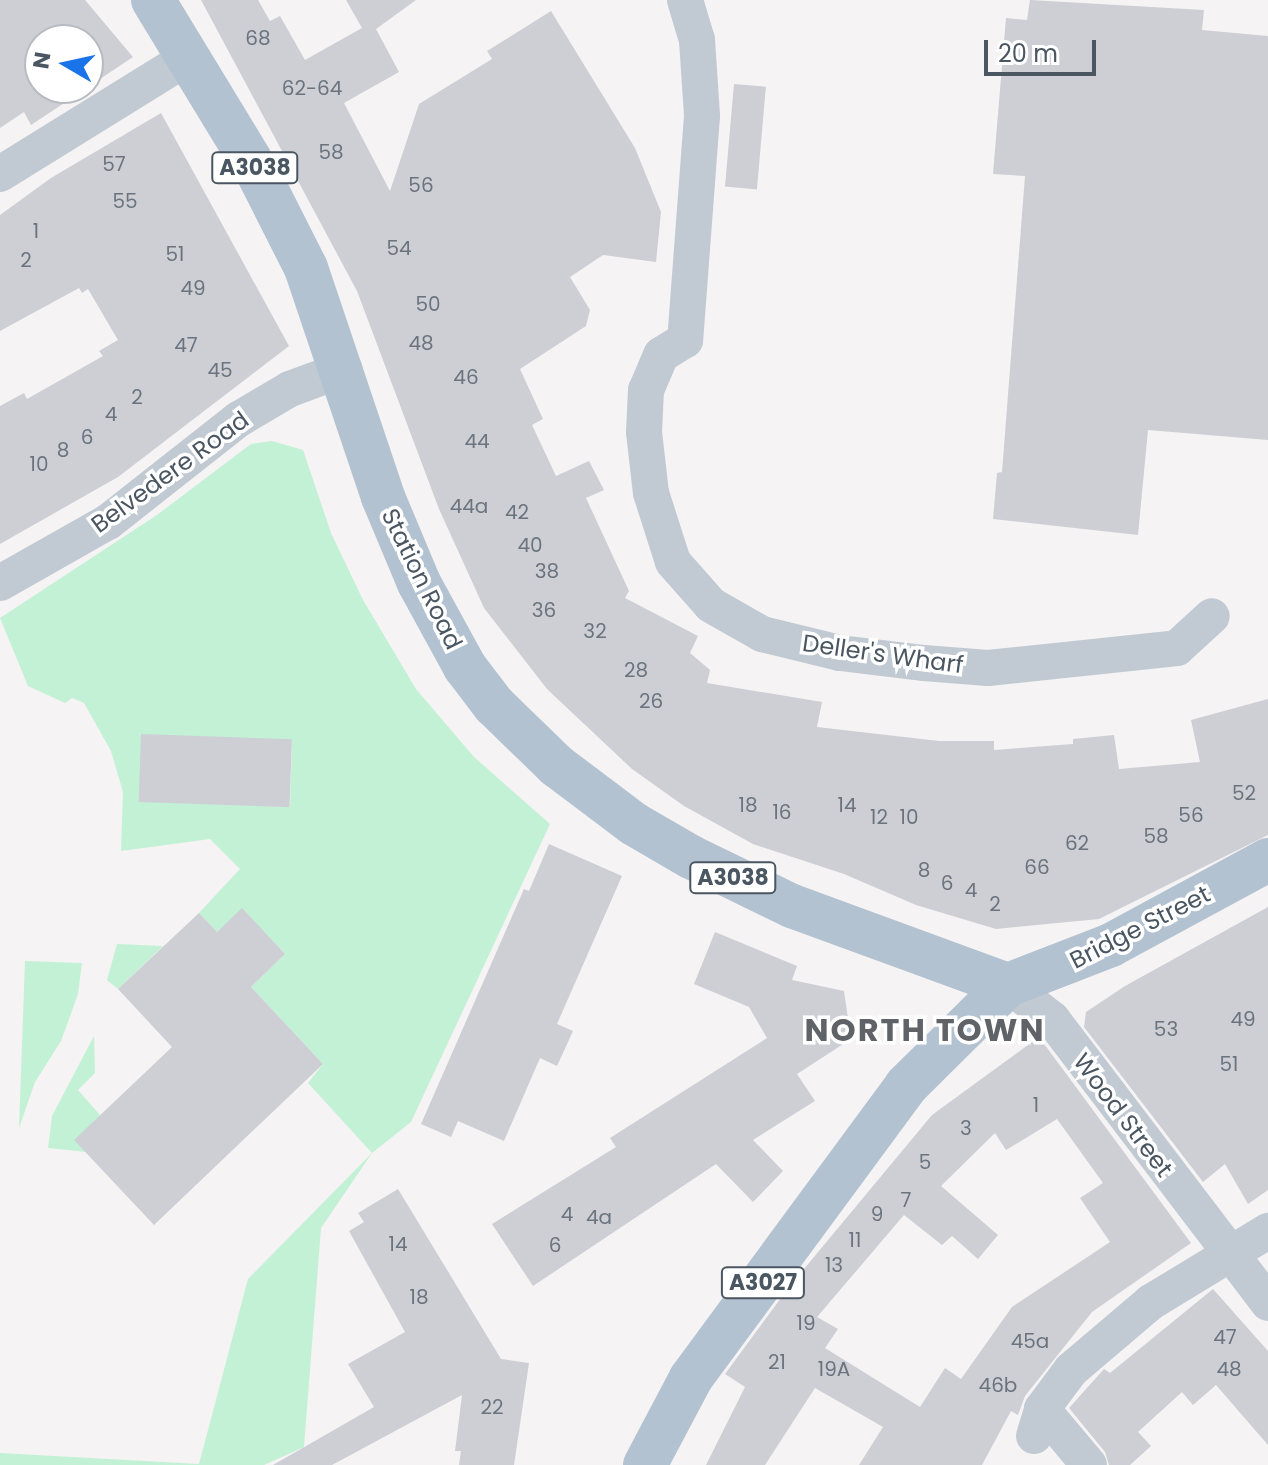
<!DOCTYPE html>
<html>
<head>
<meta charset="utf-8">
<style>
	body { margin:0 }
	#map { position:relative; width:1268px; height:1465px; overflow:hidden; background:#f5f3f3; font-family:Poppins,sans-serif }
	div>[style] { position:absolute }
	.green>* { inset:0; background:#c3f1d5 }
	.building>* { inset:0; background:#cdcfd5; transform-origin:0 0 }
	.minor>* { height:36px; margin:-18px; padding:0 18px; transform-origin:18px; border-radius:18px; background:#c1cad2 }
	.primary>* { height:44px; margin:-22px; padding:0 22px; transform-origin:22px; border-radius:22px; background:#b3c2d1 }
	span { translate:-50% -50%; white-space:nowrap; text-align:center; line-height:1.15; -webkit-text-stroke:7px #fff; paint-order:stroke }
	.number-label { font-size:20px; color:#6b747e }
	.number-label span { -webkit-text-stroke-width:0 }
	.shield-label span { padding:2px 6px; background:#fff; border:2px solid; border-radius:6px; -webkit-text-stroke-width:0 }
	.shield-label { font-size:22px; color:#4a5661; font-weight:700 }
	.street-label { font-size:24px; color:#4a5661 }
	.district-label { font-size:32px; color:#5f6368; font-weight:700; letter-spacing:2px }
	.north { position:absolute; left:24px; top:24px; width:80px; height:80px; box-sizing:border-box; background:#fff; border:2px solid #b7bbc0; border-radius:50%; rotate:279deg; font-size:22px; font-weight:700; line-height:32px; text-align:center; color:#4a5661 }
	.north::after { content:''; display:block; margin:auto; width:28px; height:36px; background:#1a73e8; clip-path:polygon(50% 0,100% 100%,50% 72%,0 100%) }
	.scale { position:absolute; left:984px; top:40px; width:112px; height:36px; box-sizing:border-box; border:4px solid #4a5661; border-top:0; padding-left:10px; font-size:24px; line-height:28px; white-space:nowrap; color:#4a5661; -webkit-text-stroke:6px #fff; paint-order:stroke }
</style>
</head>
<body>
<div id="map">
	<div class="green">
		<div style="clip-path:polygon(evenodd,272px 441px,303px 450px,331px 533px,363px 600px,416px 689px,474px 757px,550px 824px,411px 1122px,372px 1153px,321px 1228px,304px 1447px,264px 1465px,0 1465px,0 1453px,199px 1464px,248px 1279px,372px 1153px,308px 1083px,323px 1064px,251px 987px,285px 954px,242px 909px,217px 932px,199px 913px,240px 869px,210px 839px,121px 851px,123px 792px,111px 751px,84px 703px,72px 698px,65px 703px,28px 686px,0 618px,157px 515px,251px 444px,272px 441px,292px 740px,290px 807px,139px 801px,292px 740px)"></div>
		<div style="clip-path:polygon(117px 944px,163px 946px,118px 989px,107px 980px)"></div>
		<div style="clip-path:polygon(25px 961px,82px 963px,78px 994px,61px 1041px,35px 1082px,19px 1128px)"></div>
		<div style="clip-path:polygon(94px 1036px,95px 1073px,78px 1090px,100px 1115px,86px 1152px,48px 1148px,52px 1116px)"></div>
	</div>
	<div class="building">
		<div style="clip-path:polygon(0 0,85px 0,133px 57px,88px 87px,88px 40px,40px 40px,40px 88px,87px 88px,31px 125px,24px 112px,0 128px)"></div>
		<div style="clip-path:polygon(201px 0,258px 0,270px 21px,280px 16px,305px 60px,362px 28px,346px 0,416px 0,376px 29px,399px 72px,344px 103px,390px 191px,419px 104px,492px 59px,487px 51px,551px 11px,635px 148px,661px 212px,656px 262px,603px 255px,570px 277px,590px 310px,586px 326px,520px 369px,543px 419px,532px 425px,556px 476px,589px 461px,604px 490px,586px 498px,629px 591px,625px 598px,698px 636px,690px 653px,710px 670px,707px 683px,822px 702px,817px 727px,939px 741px,994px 741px,994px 750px,1073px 744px,1073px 739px,1114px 735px,1119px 769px,1200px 762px,1191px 720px,1268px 699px,1268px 835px,1099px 919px,996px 929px,916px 905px,844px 874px,753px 844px,684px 806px,632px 769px,547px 689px,484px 608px,439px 509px,357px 291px)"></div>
		<div style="clip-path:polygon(1030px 0,1204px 10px,1202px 30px,1268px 36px,1268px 440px,1148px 430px,1138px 535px,993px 519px,997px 473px,1002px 472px,1025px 176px,993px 174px,1006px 18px,1027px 20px)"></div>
		<div style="left:734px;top:84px;width:32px;height:103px;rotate:5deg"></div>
		<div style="clip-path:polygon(161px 113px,289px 346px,118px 477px,0 544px,0 406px,24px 393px,27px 399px,103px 356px,99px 351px,118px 340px,88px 289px,82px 293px,79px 288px,0 331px,0 215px,51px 178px)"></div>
		<div style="left:141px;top:734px;width:151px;height:68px;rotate:2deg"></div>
		<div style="clip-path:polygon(549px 844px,622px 876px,557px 1024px,573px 1031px,557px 1066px,540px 1058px,504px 1141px,458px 1121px,451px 1137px,421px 1124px,524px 889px,529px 891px)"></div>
		<div style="clip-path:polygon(1268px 907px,1268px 1190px,1248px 1204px,1225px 1164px,1203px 1182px,1084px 1027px,1086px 1012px,1125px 986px)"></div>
		<div style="clip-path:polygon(242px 908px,285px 954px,251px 987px,323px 1064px,154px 1225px,74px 1140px,172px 1047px,118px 989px,199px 913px,217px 932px)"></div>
		<div style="clip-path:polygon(715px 932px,797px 966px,792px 980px,844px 991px,851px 1039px,797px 1074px,815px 1101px,753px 1140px,783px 1171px,753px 1202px,716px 1164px,533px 1286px,492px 1224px,616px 1147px,610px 1138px,767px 1038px,749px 1007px,694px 984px)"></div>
		<div style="clip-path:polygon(evenodd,1039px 1037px,1191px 1243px,1092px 1312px,1025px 1396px,1018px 1415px,1011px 1411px,982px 1465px,859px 1465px,883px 1427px,815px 1388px,765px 1465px,706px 1465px,745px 1387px,725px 1374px,789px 1287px,932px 1115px,1039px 1037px,1057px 1119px,1103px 1183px,1080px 1198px,1110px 1242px,1012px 1307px,961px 1379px,945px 1368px,920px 1407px,825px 1348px,838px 1329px,817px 1317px,904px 1215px,942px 1245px,952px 1236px,978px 1259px,998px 1235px,941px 1186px,995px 1133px,1006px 1150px,1057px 1119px)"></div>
		<div style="clip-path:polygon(398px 1189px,501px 1359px,529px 1363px,514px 1465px,459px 1465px,461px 1451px,455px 1451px,462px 1395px,332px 1465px,273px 1465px,374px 1407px,348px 1364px,405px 1332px,349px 1231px,364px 1222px,358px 1213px)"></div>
		<div style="clip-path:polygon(1213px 1289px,1268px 1351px,1268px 1445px,1216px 1385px,1193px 1405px,1182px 1392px,1138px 1432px,1151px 1446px,1130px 1465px,1109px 1465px,1105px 1452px,1069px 1408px,1104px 1369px,1110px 1373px)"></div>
	</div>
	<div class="minor">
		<div style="left:685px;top:0;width:42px;rotate:73.3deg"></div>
		<div style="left:697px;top:40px;width:76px;rotate:86.2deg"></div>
		<div style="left:702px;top:116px;width:225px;rotate:94.3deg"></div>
		<div style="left:685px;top:340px;width:28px;rotate:148deg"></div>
		<div style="left:661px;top:355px;width:38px;rotate:113deg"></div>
		<div style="left:646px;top:390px;width:42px;rotate:92.7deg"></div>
		<div style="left:644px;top:432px;width:61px;rotate:83.5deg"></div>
		<div style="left:651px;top:493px;width:72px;rotate:72.3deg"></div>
		<div style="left:673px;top:562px;width:57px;rotate:48.5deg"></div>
		<div style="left:711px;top:605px;width:59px;rotate:29.6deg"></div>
		<div style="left:762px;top:634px;width:80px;rotate:13.7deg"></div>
		<div style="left:840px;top:653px;width:85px;rotate:6.8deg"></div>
		<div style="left:924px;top:663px;width:64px;rotate:4.5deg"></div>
		<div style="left:988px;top:668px;width:190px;rotate:-6deg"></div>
		<div style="left:1177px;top:648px;width:47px;rotate:-42.4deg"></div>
		<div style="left:0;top:174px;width:224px;rotate:-31.8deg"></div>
		<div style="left:0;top:583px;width:124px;rotate:-29.5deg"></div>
		<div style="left:108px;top:522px;width:167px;rotate:-38.2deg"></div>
		<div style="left:239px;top:419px;width:59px;rotate:-30.5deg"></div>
		<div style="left:290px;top:389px;width:58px;rotate:-20.3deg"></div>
		<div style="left:1008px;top:985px;width:56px;rotate:37.7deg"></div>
		<div style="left:1052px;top:1019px;width:357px;rotate:52.7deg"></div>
		<div style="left:1042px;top:1409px;width:73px;rotate:50deg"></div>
		<div style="left:1034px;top:1436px;width:28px;rotate:-73deg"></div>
		<div style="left:1042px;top:1409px;width:49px;rotate:-53.4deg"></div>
		<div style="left:1071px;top:1370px;width:105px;rotate:-40.4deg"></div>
		<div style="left:1151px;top:1302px;width:137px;rotate:-31.3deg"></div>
	</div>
	<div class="primary">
		<div style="left:153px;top:0;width:202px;rotate:58.7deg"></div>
		<div style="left:258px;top:173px;width:106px;rotate:63.2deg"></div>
		<div style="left:306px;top:268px;width:242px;rotate:71.4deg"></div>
		<div style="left:383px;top:497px;width:93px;rotate:67.3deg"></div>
		<div style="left:419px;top:583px;width:96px;rotate:61.3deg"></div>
		<div style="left:465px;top:667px;width:48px;rotate:52.7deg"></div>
		<div style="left:494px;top:705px;width:88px;rotate:44.1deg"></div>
		<div style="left:557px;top:766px;width:96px;rotate:37deg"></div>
		<div style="left:634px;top:824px;width:66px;rotate:30.1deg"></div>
		<div style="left:691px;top:857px;width:112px;rotate:25.9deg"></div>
		<div style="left:792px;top:906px;width:230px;rotate:20.1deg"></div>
		<div style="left:645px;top:1465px;width:98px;rotate:-62.1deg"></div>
		<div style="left:691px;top:1378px;width:363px;rotate:-53.6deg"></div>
		<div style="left:906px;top:1086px;width:144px;rotate:-44.7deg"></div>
		<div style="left:1008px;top:985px;width:110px;rotate:-21.2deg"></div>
		<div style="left:1111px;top:945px;width:179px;rotate:-28.4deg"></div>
	</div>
	<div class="number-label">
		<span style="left:258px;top:38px">68</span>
		<span style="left:312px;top:88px">62-64</span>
		<span style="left:331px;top:152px">58</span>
		<span style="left:114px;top:164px">57</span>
		<span style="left:421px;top:185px">56</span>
		<span style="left:125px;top:201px">55</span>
		<span style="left:36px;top:231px">1</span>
		<span style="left:399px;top:248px">54</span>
		<span style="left:175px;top:254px">51</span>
		<span style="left:26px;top:260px">2</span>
		<span style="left:193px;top:288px">49</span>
		<span style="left:428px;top:304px">50</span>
		<span style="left:421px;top:343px">48</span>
		<span style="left:186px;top:345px">47</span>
		<span style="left:220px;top:370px">45</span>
		<span style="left:466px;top:377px">46</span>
		<span style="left:137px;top:397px">2</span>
		<span style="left:111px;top:414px">4</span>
		<span style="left:87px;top:437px">6</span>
		<span style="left:477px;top:441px">44</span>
		<span style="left:63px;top:450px">8</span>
		<span style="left:39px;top:464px">10</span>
		<span style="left:469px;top:506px">44a</span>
		<span style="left:517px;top:512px">42</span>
		<span style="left:530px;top:545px">40</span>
		<span style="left:547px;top:571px">38</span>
		<span style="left:544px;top:610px">36</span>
		<span style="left:595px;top:631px">32</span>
		<span style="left:636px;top:670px">28</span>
		<span style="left:651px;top:701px">26</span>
		<span style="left:1244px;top:793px">52</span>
		<span style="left:748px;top:805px">18</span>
		<span style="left:847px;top:805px">14</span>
		<span style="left:782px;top:812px">16</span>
		<span style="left:1191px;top:815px">56</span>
		<span style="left:879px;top:817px">12</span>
		<span style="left:909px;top:817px">10</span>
		<span style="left:1156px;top:836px">58</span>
		<span style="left:1077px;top:843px">62</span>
		<span style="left:1037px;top:867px">66</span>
		<span style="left:924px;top:870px">8</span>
		<span style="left:947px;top:883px">6</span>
		<span style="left:971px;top:890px">4</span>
		<span style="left:995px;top:904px">2</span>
		<span style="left:1243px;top:1019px">49</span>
		<span style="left:1166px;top:1029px">53</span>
		<span style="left:1229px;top:1064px">51</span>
		<span style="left:1036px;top:1105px">1</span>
		<span style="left:966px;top:1128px">3</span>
		<span style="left:925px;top:1162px">5</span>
		<span style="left:906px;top:1200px">7</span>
		<span style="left:567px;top:1214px">4</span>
		<span style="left:877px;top:1214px">9</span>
		<span style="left:599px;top:1217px">4a</span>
		<span style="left:855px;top:1240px">11</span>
		<span style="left:398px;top:1244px">14</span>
		<span style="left:555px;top:1245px">6</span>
		<span style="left:834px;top:1265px">13</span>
		<span style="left:419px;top:1297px">18</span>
		<span style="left:806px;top:1323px">19</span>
		<span style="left:1225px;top:1337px">47</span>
		<span style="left:1030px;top:1341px">45a</span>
		<span style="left:777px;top:1362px">21</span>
		<span style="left:834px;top:1369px">19A</span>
		<span style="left:1229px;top:1369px">48</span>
		<span style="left:998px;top:1385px">46b</span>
		<span style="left:492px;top:1407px">22</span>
	</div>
	<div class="shield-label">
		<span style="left:255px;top:168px">A3038</span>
		<span style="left:733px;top:878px">A3038</span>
		<span style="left:763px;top:1283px">A3027</span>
	</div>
	<div class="street-label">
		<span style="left:170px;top:472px;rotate:-36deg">Belvedere Road</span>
		<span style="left:422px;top:579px;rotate:64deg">Station Road</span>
		<span style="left:883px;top:654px;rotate:8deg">Deller's Wharf</span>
		<span style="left:1140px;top:927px;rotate:-27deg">Bridge Street</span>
		<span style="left:1123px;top:1115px;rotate:53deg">Wood Street</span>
	</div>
	<div class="district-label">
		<span style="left:925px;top:1030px">NORTH TOWN</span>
	</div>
	<div class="north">N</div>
	<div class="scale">20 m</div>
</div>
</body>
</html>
